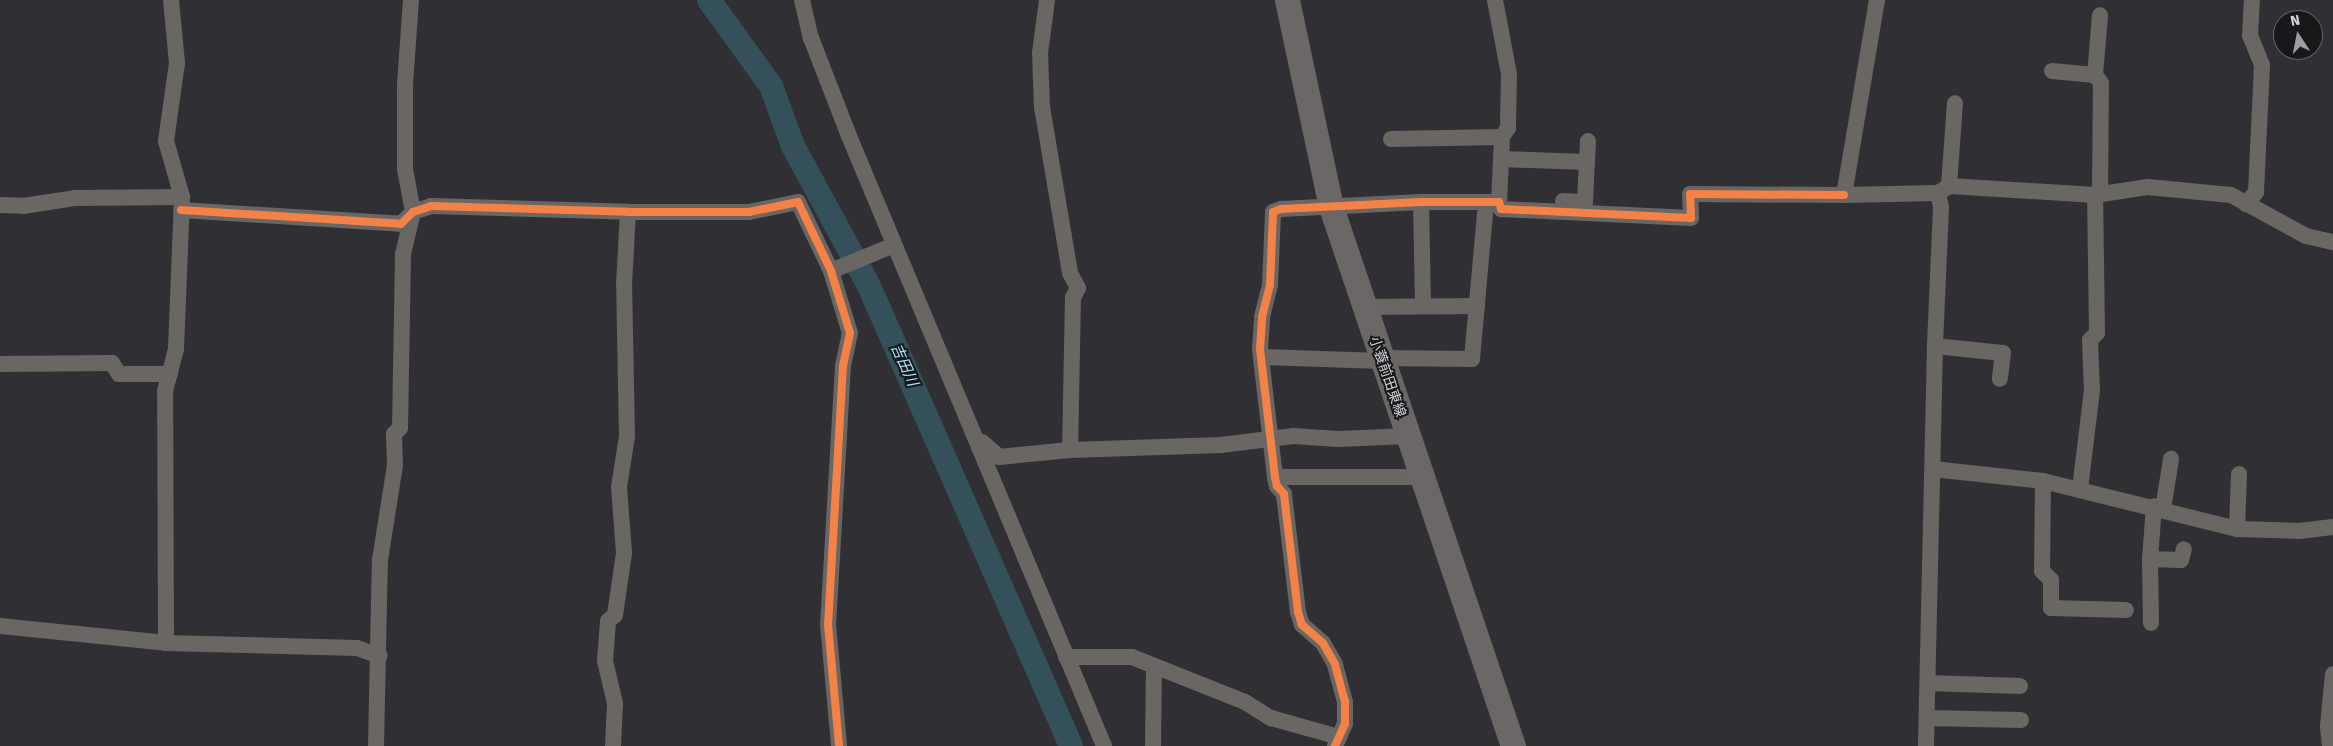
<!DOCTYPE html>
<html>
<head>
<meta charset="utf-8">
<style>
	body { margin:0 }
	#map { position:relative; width:2333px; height:746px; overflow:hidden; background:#303034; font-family:"Fira Sans","Noto Sans JP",sans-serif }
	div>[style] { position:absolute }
	.river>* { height:24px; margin:-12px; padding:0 12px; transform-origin:12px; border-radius:12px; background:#34505a }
	.street>* { height:16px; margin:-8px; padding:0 8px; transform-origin:8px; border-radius:8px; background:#696664 }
	.primary>* { height:25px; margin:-12.5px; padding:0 12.5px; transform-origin:12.5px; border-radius:12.5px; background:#6a6766 }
	.cycleway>* { height:8px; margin:-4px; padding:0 4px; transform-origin:4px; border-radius:4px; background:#f48246 }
	span { translate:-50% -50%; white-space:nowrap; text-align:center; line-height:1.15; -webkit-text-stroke:4px #17181a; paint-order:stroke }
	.street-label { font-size:14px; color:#d6d7da }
	.water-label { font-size:15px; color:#a6e6fc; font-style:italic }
	.north { position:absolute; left:2273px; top:10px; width:50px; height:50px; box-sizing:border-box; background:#17181a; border:1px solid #636467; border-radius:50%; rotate:349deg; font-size:14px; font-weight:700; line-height:20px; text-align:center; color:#d6d7da }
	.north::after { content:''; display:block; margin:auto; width:18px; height:22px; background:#9c9da0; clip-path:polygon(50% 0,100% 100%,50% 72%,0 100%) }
</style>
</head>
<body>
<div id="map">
	<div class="river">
		<div style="left:709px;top:0;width:106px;rotate:54.2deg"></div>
		<div style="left:771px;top:86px;width:64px;rotate:69.9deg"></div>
		<div style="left:793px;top:146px;width:159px;rotate:61.5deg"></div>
		<div style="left:869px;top:286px;width:502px;rotate:66.29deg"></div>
	</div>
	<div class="street">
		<div style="left:802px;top:0;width:39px;rotate:77deg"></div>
		<div style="left:811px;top:38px;width:105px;rotate:68.8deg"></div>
		<div style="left:849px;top:136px;width:661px;rotate:67.31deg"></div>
		<div style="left:1047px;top:0;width:53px;rotate:97.5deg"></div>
		<div style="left:1040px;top:53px;width:54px;rotate:87.9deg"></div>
		<div style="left:1042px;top:107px;width:168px;rotate:80.4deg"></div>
		<div style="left:1070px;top:273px;width:17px;rotate:62deg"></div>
		<div style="left:1078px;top:288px;width:11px;rotate:117deg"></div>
		<div style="left:1073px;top:298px;width:152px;rotate:91.1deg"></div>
		<div style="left:1495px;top:0;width:75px;rotate:79.3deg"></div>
		<div style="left:1509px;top:74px;width:54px;rotate:91.1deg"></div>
		<div style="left:1508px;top:128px;width:11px;rotate:124deg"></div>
		<div style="left:1877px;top:0;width:198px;rotate:99.6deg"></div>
		<div style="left:1844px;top:195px;width:94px;rotate:-1.2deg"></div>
		<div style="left:1938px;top:193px;width:14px;rotate:78deg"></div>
		<div style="left:1941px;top:207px;width:139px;rotate:92.5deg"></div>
		<div style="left:1935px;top:346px;width:400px;rotate:91.3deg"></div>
		<div style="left:2052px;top:71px;width:43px;rotate:5.3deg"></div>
		<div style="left:1391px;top:139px;width:111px;rotate:-1deg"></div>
		<div style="left:1502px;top:137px;width:65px;rotate:92.6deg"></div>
		<div style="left:1501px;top:159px;width:86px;rotate:2deg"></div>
		<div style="left:1949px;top:186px;width:83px;rotate:-85.9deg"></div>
		<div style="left:1938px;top:193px;width:13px;rotate:-32deg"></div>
		<div style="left:1949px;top:186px;width:146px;rotate:3.5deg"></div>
		<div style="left:2095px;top:195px;width:54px;rotate:-8.6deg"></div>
		<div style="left:2148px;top:187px;width:83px;rotate:5.5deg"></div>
		<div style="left:2231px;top:195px;width:85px;rotate:28.7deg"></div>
		<div style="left:2306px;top:236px;width:28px;rotate:13deg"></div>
		<div style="left:2100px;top:194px;width:111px;rotate:-89.5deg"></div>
		<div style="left:2101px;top:83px;width:10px;rotate:-127deg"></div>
		<div style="left:2095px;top:75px;width:60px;rotate:-85.2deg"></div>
		<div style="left:1563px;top:201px;width:22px;rotate:3deg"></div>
		<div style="left:1585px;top:202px;width:61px;rotate:-87.2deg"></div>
		<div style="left:1421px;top:202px;width:104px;rotate:88.9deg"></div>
		<div style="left:2246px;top:204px;width:16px;rotate:-50deg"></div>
		<div style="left:2256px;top:192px;width:127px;rotate:-87.3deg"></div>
		<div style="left:2262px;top:65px;width:31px;rotate:-112deg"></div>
		<div style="left:2250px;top:36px;width:36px;rotate:-87deg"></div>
		<div style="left:0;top:205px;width:23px;rotate:2deg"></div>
		<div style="left:23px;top:206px;width:54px;rotate:-8.6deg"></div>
		<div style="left:76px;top:198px;width:106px;rotate:-0.5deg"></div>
		<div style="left:181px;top:210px;width:220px;rotate:3.6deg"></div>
		<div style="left:401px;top:224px;width:17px;rotate:-45deg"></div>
		<div style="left:413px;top:212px;width:19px;rotate:-18deg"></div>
		<div style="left:431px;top:206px;width:197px;rotate:1.7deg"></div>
		<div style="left:628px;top:212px;width:121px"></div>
		<div style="left:749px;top:212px;width:50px;rotate:-11.5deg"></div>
		<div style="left:798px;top:202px;width:76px;rotate:64.4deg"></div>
		<div style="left:831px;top:271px;width:65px;rotate:73deg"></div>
		<div style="left:850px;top:333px;width:34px;rotate:102deg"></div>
		<div style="left:843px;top:366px;width:258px;rotate:93.3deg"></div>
		<div style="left:828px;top:624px;width:122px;rotate:84.8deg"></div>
		<div style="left:831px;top:271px;width:68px;rotate:-22.4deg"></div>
		<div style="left:1363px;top:307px;width:114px;rotate:-0.5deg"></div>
		<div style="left:1935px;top:346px;width:68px;rotate:5.9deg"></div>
		<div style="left:2003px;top:353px;width:26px;rotate:97deg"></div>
		<div style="left:1262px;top:357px;width:120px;rotate:1.9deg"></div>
		<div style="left:1381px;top:358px;width:91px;rotate:0.6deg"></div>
		<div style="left:1472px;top:359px;width:157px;rotate:-84.9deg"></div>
		<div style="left:0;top:364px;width:112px;rotate:-0.5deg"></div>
		<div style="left:112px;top:363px;width:13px;rotate:58deg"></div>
		<div style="left:119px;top:374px;width:51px"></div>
		<div style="left:982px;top:442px;width:23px;rotate:41deg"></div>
		<div style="left:999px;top:457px;width:71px;rotate:-5.6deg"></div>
		<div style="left:1070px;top:450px;width:151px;rotate:-1.9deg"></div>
		<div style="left:1221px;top:445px;width:73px;rotate:-7.1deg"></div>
		<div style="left:1293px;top:436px;width:45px;rotate:3.8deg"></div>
		<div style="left:1338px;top:439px;width:70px;rotate:-2.5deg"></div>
		<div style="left:1933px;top:469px;width:111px;rotate:6.2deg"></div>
		<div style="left:2043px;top:481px;width:200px;rotate:13.9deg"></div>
		<div style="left:2237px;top:529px;width:62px;rotate:1.8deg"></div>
		<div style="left:2299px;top:531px;width:34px;rotate:-7deg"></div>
		<div style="left:1275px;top:477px;width:146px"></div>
		<div style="left:2043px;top:481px;width:90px;rotate:90.6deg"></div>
		<div style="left:2042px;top:571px;width:13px;rotate:45deg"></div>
		<div style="left:2051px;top:580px;width:28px;rotate:90deg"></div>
		<div style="left:2051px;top:608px;width:75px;rotate:1.5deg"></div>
		<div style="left:2080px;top:489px;width:100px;rotate:-83.1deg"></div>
		<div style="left:2092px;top:390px;width:50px;rotate:-92.3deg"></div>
		<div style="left:2090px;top:340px;width:10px;rotate:-45deg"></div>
		<div style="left:2097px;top:333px;width:138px;rotate:-90.8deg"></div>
		<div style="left:2163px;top:509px;width:51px;rotate:-80.9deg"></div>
		<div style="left:2237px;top:529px;width:55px;rotate:-87.9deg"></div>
		<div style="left:2150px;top:559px;width:31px;rotate:2deg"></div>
		<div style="left:2181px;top:560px;width:11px;rotate:-75deg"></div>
		<div style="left:2151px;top:623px;width:64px;rotate:-90.9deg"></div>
		<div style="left:2150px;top:559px;width:53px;rotate:-85.7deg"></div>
		<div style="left:0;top:626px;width:167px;rotate:5.8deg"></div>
		<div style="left:166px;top:643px;width:191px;rotate:1.5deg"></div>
		<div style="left:357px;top:648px;width:24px;rotate:19deg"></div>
		<div style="left:166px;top:643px;width:252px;rotate:-90.2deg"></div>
		<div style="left:165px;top:391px;width:43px;rotate:-75.3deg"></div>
		<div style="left:176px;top:349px;width:152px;rotate:-87.7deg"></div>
		<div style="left:182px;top:197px;width:58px;rotate:-105.9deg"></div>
		<div style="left:166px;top:141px;width:79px;rotate:-82deg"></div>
		<div style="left:177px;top:63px;width:63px;rotate:-95.4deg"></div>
		<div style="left:1066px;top:657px;width:66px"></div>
		<div style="left:1132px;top:657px;width:122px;rotate:21.7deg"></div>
		<div style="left:1245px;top:702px;width:31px;rotate:32deg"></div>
		<div style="left:1271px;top:718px;width:71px;rotate:15.6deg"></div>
		<div style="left:1928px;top:683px;width:92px;rotate:1.9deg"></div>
		<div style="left:1927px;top:718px;width:94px;rotate:1.2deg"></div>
		<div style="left:376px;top:746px;width:186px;rotate:-88.8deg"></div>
		<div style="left:380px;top:560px;width:96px;rotate:-81deg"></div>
		<div style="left:395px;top:465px;width:31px;rotate:-92deg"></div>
		<div style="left:394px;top:434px;width:8px;rotate:-45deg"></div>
		<div style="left:400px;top:428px;width:174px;rotate:-89deg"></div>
		<div style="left:403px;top:254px;width:43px;rotate:-76.6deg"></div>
		<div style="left:413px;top:212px;width:44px;rotate:-100.5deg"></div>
		<div style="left:405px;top:169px;width:85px;rotate:-90deg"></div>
		<div style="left:405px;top:84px;width:84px;rotate:-85.9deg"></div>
		<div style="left:613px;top:746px;width:43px;rotate:-87.3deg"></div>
		<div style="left:615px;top:703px;width:43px;rotate:-103.4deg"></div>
		<div style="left:605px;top:661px;width:40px;rotate:-85.7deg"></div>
		<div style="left:608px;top:621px;width:9px;rotate:-41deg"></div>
		<div style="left:615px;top:615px;width:63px;rotate:-81.7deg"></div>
		<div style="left:624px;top:553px;width:66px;rotate:-94.3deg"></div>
		<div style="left:619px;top:487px;width:52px;rotate:-81.1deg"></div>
		<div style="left:627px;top:436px;width:151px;rotate:-91.1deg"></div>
		<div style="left:624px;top:285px;width:73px;rotate:-86.9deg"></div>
		<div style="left:1153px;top:746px;width:80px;rotate:-89.3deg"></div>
		<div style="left:1335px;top:746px;width:24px;rotate:-66deg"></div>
		<div style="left:1345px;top:724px;width:22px;rotate:-90deg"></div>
		<div style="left:1345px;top:702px;width:39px;rotate:-105deg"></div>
		<div style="left:1335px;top:664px;width:24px;rotate:-120deg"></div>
		<div style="left:1323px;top:643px;width:28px;rotate:-139deg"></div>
		<div style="left:1302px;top:625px;width:14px;rotate:-107deg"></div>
		<div style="left:1298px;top:612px;width:119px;rotate:-96.8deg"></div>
		<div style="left:1284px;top:494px;width:11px;rotate:-131deg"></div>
		<div style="left:1277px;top:486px;width:9px;rotate:-103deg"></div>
		<div style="left:1275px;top:477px;width:129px;rotate:-96.7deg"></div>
		<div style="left:1260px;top:349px;width:32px;rotate:-86deg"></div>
		<div style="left:1262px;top:317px;width:33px;rotate:-76deg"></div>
		<div style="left:1270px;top:285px;width:73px;rotate:-87.6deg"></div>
		<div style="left:1273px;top:212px;width:9px;rotate:-21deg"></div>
		<div style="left:1281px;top:209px;width:140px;rotate:-2.9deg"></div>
		<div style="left:1421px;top:202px;width:78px"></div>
		<div style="left:1499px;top:202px;width:7px;rotate:74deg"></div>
		<div style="left:1501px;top:209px;width:190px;rotate:2.7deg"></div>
		<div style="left:1691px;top:218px;width:24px;rotate:-92deg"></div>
		<div style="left:1690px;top:194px;width:154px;rotate:0.4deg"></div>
		<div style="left:2330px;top:746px;width:20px;rotate:-96deg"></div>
		<div style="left:2328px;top:726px;width:52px;rotate:-84.5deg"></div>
	</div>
	<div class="primary">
		<div style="left:1287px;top:0;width:212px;rotate:78deg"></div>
		<div style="left:1331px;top:207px;width:569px;rotate:71.34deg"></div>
	</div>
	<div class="cycleway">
		<div style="left:181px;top:210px;width:220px;rotate:3.6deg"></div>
		<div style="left:401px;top:224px;width:17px;rotate:-45deg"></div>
		<div style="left:413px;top:212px;width:19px;rotate:-18deg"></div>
		<div style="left:431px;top:206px;width:197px;rotate:1.7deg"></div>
		<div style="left:628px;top:212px;width:121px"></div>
		<div style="left:749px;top:212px;width:50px;rotate:-11.5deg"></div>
		<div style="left:798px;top:202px;width:76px;rotate:64.4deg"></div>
		<div style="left:831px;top:271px;width:65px;rotate:73deg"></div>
		<div style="left:850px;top:333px;width:34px;rotate:102deg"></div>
		<div style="left:843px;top:366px;width:258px;rotate:93.3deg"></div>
		<div style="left:828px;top:624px;width:122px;rotate:84.8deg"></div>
		<div style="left:1335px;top:746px;width:24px;rotate:-66deg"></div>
		<div style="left:1345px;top:724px;width:22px;rotate:-90deg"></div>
		<div style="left:1345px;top:702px;width:39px;rotate:-105deg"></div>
		<div style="left:1335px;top:664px;width:24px;rotate:-120deg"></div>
		<div style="left:1323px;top:643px;width:28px;rotate:-139deg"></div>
		<div style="left:1302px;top:625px;width:14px;rotate:-107deg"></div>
		<div style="left:1298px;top:612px;width:119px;rotate:-96.8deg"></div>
		<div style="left:1284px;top:494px;width:11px;rotate:-131deg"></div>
		<div style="left:1277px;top:486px;width:9px;rotate:-103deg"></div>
		<div style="left:1275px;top:477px;width:129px;rotate:-96.7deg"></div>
		<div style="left:1260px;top:349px;width:32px;rotate:-86deg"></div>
		<div style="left:1262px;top:317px;width:33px;rotate:-76deg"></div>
		<div style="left:1270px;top:285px;width:73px;rotate:-87.6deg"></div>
		<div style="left:1273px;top:212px;width:9px;rotate:-21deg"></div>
		<div style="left:1281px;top:209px;width:140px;rotate:-2.9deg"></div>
		<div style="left:1421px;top:202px;width:78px"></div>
		<div style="left:1499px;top:202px;width:7px;rotate:74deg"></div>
		<div style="left:1501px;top:209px;width:190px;rotate:2.7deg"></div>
		<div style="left:1691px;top:218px;width:24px;rotate:-92deg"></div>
		<div style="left:1690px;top:194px;width:154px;rotate:0.4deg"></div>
	</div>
	<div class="street-label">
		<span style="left:1387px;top:377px;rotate:71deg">小蓑前田東線</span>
	</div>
	<div class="water-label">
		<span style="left:904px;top:365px;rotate:66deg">吉田川</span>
	</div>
	<div class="north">N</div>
</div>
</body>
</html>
